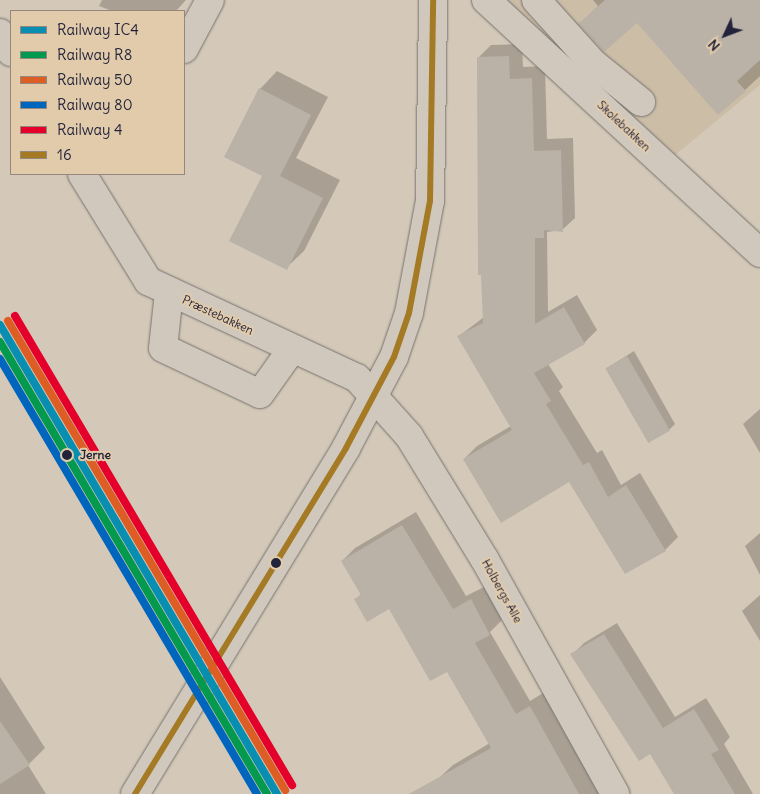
<!DOCTYPE html>
<html>
<head>
<meta charset="utf-8">
<style>
	body { margin:0 }
	#map { position:relative; width:760px; height:794px; overflow:hidden; background:#d4c9b8; font-family:Delius,sans-serif }
	div>[style] { position:absolute }
	.built>* { inset:0; background:#ccbda7 }
	.shadow>* { inset:0; background:#0003 }
	.building>* { inset:0; background:#bab1a7; transform-origin:0 0 }
	.roads { filter:drop-shadow(0 0 1px #76726f) drop-shadow(0 0 1px #76726f) }
	.minor>* { height:28px; margin:-14px; padding:0 14px; transform-origin:14px; border-radius:14px; background:#d0c8bc }
	.bus-1>* { height:6px; margin:-3px; padding:0 3px; transform-origin:3px; border-radius:3px; background:#a47a25 }
	.rail-1>* { height:8px; margin:-4px; padding:0 4px; transform-origin:4px; border-radius:4px; background:#078eb1 }
	.rail-2>* { height:8px; margin:-4px; padding:0 4px; transform-origin:4px; border-radius:4px; background:#03994f }
	.rail-3>* { height:8px; margin:-4px; padding:0 4px; transform-origin:4px; border-radius:4px; background:#dd5e24 }
	.rail-4>* { height:8px; margin:-4px; padding:0 4px; transform-origin:4px; border-radius:4px; background:#0065bd }
	.rail-5>* { height:8px; margin:-4px; padding:0 4px; transform-origin:4px; border-radius:4px; background:#e4002b }
	.dots>* { width:14px; height:14px; translate:-50% -50%; box-sizing:border-box; border:2px solid #e1cbab; border-radius:50% }
	span { translate:-50% -50%; white-space:nowrap; text-align:center; line-height:1.15; -webkit-text-stroke:4px #e1cbab; paint-order:stroke }
	.street-label { font-size:12px; color:#22223b }
	.stop-label { font-size:12px; color:#22223b; font-weight:700 }
	.left { translate:0 -50%; text-align:left }
	.legend { position:absolute; left:10px; top:10px; width:175px; height:165px; box-sizing:border-box; background:#e1cbab; border:1px solid #95877e; margin:0; padding:6px 9px; list-style:none; font-size:15px; color:#22223b }
	.legend li { display:flex; align-items:center; gap:10px; height:25px }
	.legend b { width:25px; border:1px solid #95877e }
	.north { position:absolute; left:700px; top:10px; width:50px; height:50px; -webkit-text-stroke:4px #e1cbab; paint-order:stroke; rotate:227deg; font-size:14px; font-weight:700; line-height:20px; text-align:center; color:#22223b }
	.north::after { content:''; display:block; margin:auto; width:18px; height:22px; background:#22223b; clip-path:polygon(50% 0,100% 100%,50% 72%,0 100%) }
</style>
</head>
<body>
<div id="map">
	<div class="built">
		<div style="clip-path:polygon(495px 0,760px 0,760px 85px,669px 160px)"></div>
	</div>
	<div class="shadow">
		<div style="clip-path:polygon(102px 0,186px 0,176px 11px,112px 11px,99px 6px)"></div>
		<div style="clip-path:polygon(593px 0,760px 0,760px 76px,745px 90px,637px 22px,580px 24px,598px 6px)"></div>
		<div style="clip-path:polygon(522px 44px,523px 67px,545px 66px,547px 139px,573px 138px,575px 218px,562px 230px,547px 232px,548px 312px,577px 295px,597px 330px,584px 343px,548px 364px,563px 387px,559px 391px,597px 453px,602px 450px,621px 485px,640px 473px,678px 537px,665px 550px,570px 480px,464px 459px,477px 446px,511px 426px,459px 336px,484px 317px,478px 58px,491px 45px)"></div>
		<div style="clip-path:polygon(277px 71px,328px 97px,296px 158px,340px 180px,304px 251px,286px 268px,260px 89px)"></div>
		<div style="clip-path:polygon(634px 351px,675px 424px,669px 430px,607px 368px)"></div>
		<div style="clip-path:polygon(760px 409px,760px 453px,743px 424px)"></div>
		<div style="clip-path:polygon(416px 512px,466px 596px,484px 587px,502px 620px,490px 632px,530px 701px,543px 693px,600px 794px,448px 794px,439px 778px,453px 765px,490px 743px,448px 670px,389px 608px,356px 599px,361px 594px,342px 561px,355px 548px)"></div>
		<div style="clip-path:polygon(760px 533px,760px 575px,745px 546px)"></div>
		<div style="clip-path:polygon(760px 595px,760px 641px,742px 611px)"></div>
		<div style="clip-path:polygon(617px 623px,675px 717px,706px 698px,730px 737px,724px 744px,753px 794px,675px 794px,651px 752px,572px 655px,584px 643px)"></div>
		<div style="clip-path:polygon(0 677px,45px 748px,28px 765px,46px 794px,0 794px)"></div>
	</div>
	<div class="building">
		<div style="clip-path:polygon(605px 0,760px 0,760px 60px,737px 81px,746px 91px,718px 115px,637px 23px,604px 52px,578px 24px)"></div>
		<div style="clip-path:polygon(509px 56px,510px 79px,532px 78px,534px 151px,561px 150px,563px 232px,544px 230px,544px 238px,535px 238px,535px 324px,564px 307px,585px 344px,534px 373px,551px 401px,546px 404px,583px 465px,589px 462px,608px 497px,626px 485px,666px 551px,625px 574px,569px 482px,501px 523px,463px 459px,512px 430px,457px 336px,483px 323px,481px 275px,478px 275px,477px 57px)"></div>
		<div style="clip-path:polygon(259px 88px,311px 115px,280px 176px,323px 198px,287px 270px,229px 241px,262px 176px,224px 157px)"></div>
		<div style="left:627px;top:356px;width:86px;height:25px;rotate:60deg"></div>
		<div style="clip-path:polygon(402px 525px,453px 609px,471px 599px,490px 635px,475px 643px,516px 714px,530px 706px,579px 794px,409px 794px,491px 748px,447px 672px,430px 681px,389px 609px,367px 622px,354px 599px,361px 595px,341px 561px)"></div>
		<div style="clip-path:polygon(604px 634px,663px 728px,694px 709px,719px 750px,711px 754px,735px 794px,674px 794px,650px 754px,639px 761px,570px 654px)"></div>
		<div style="clip-path:polygon(0 721px,30px 765px,0 784px)"></div>
	</div>
	<div class="roads">
		<div class="minor">
			<div style="left:486px;top:0;width:373px;rotate:42.7deg"></div>
			<div style="left:536px;top:0;width:85px;rotate:47.9deg"></div>
			<div style="left:593px;top:63px;width:62px;rotate:39.1deg"></div>
			<div style="left:0;top:33px;width:22px;rotate:60deg"></div>
			<div style="left:184px;top:49px;width:55px;rotate:-62deg"></div>
			<div style="left:82px;top:174px;width:126px;rotate:58.3deg"></div>
			<div style="left:148px;top:281px;width:230px;rotate:24.9deg"></div>
			<div style="left:357px;top:378px;width:78px;rotate:48.1deg"></div>
			<div style="left:409px;top:436px;width:145px;rotate:58.5deg"></div>
			<div style="left:485px;top:560px;width:268px;rotate:60.9deg"></div>
			<div style="left:169px;top:292px;width:56px;rotate:96.1deg"></div>
			<div style="left:163px;top:348px;width:107px;rotate:25.4deg"></div>
			<div style="left:260px;top:394px;width:55px;rotate:-54.6deg"></div>
			<div style="left:135px;top:794px;width:405px;rotate:-58.6deg"></div>
			<div style="left:346px;top:448px;width:103px;rotate:-62.2deg"></div>
			<div style="left:394px;top:357px;width:46px;rotate:-71.2deg"></div>
			<div style="left:409px;top:313px;width:114px;rotate:-79.4deg"></div>
			<div style="left:430px;top:201px;width:201px;rotate:-89.1deg"></div>
		</div>
	</div>
	<div class="bus-1">
		<div style="left:135px;top:794px;width:405px;rotate:-58.6deg"></div>
		<div style="left:346px;top:448px;width:103px;rotate:-62.2deg"></div>
		<div style="left:394px;top:357px;width:46px;rotate:-71.2deg"></div>
		<div style="left:409px;top:313px;width:114px;rotate:-79.4deg"></div>
		<div style="left:430px;top:201px;width:201px;rotate:-89.1deg"></div>
	</div>
	<div class="rail-1">
		<div style="left:0;top:325px;width:545px;rotate:59.43deg"></div>
	</div>
	<div class="rail-2">
		<div style="left:0;top:342px;width:525px;rotate:59.43deg"></div>
	</div>
	<div class="rail-3">
		<div style="left:8px;top:321px;width:545px;rotate:59.43deg"></div>
	</div>
	<div class="rail-4">
		<div style="left:0;top:359px;width:505px;rotate:59.43deg"></div>
	</div>
	<div class="rail-5">
		<div style="left:15px;top:316px;width:545px;rotate:59.43deg"></div>
	</div>
	<div class="dots">
		<div style="left:67px;top:455px;background:#22223b"></div>
		<div style="left:276px;top:563px;background:#22223b"></div>
	</div>
	<div class="street-label">
		<span style="left:624px;top:126px;rotate:43deg">Skolebakken</span>
		<span style="left:218px;top:315px;rotate:25deg">Præstebakken</span>
		<span style="left:502px;top:591px;rotate:61deg">Holbergs Alle</span>
	</div>
	<div class="stop-label">
		<span class="left" style="left:80px;top:455px">Jerne</span>
	</div>
	<ul class="legend">
	<li><b style="height:6px;background:#078eb1"></b>Railway IC4</li>
	<li><b style="height:6px;background:#03994f"></b>Railway R8</li>
	<li><b style="height:6px;background:#dd5e24"></b>Railway 50</li>
	<li><b style="height:6px;background:#0065bd"></b>Railway 80</li>
	<li><b style="height:6px;background:#e4002b"></b>Railway 4</li>
	<li><b style="height:6px;background:#a47a25"></b>16</li>
	</ul>
	<div class="north">N</div>
</div>
</body>
</html>
